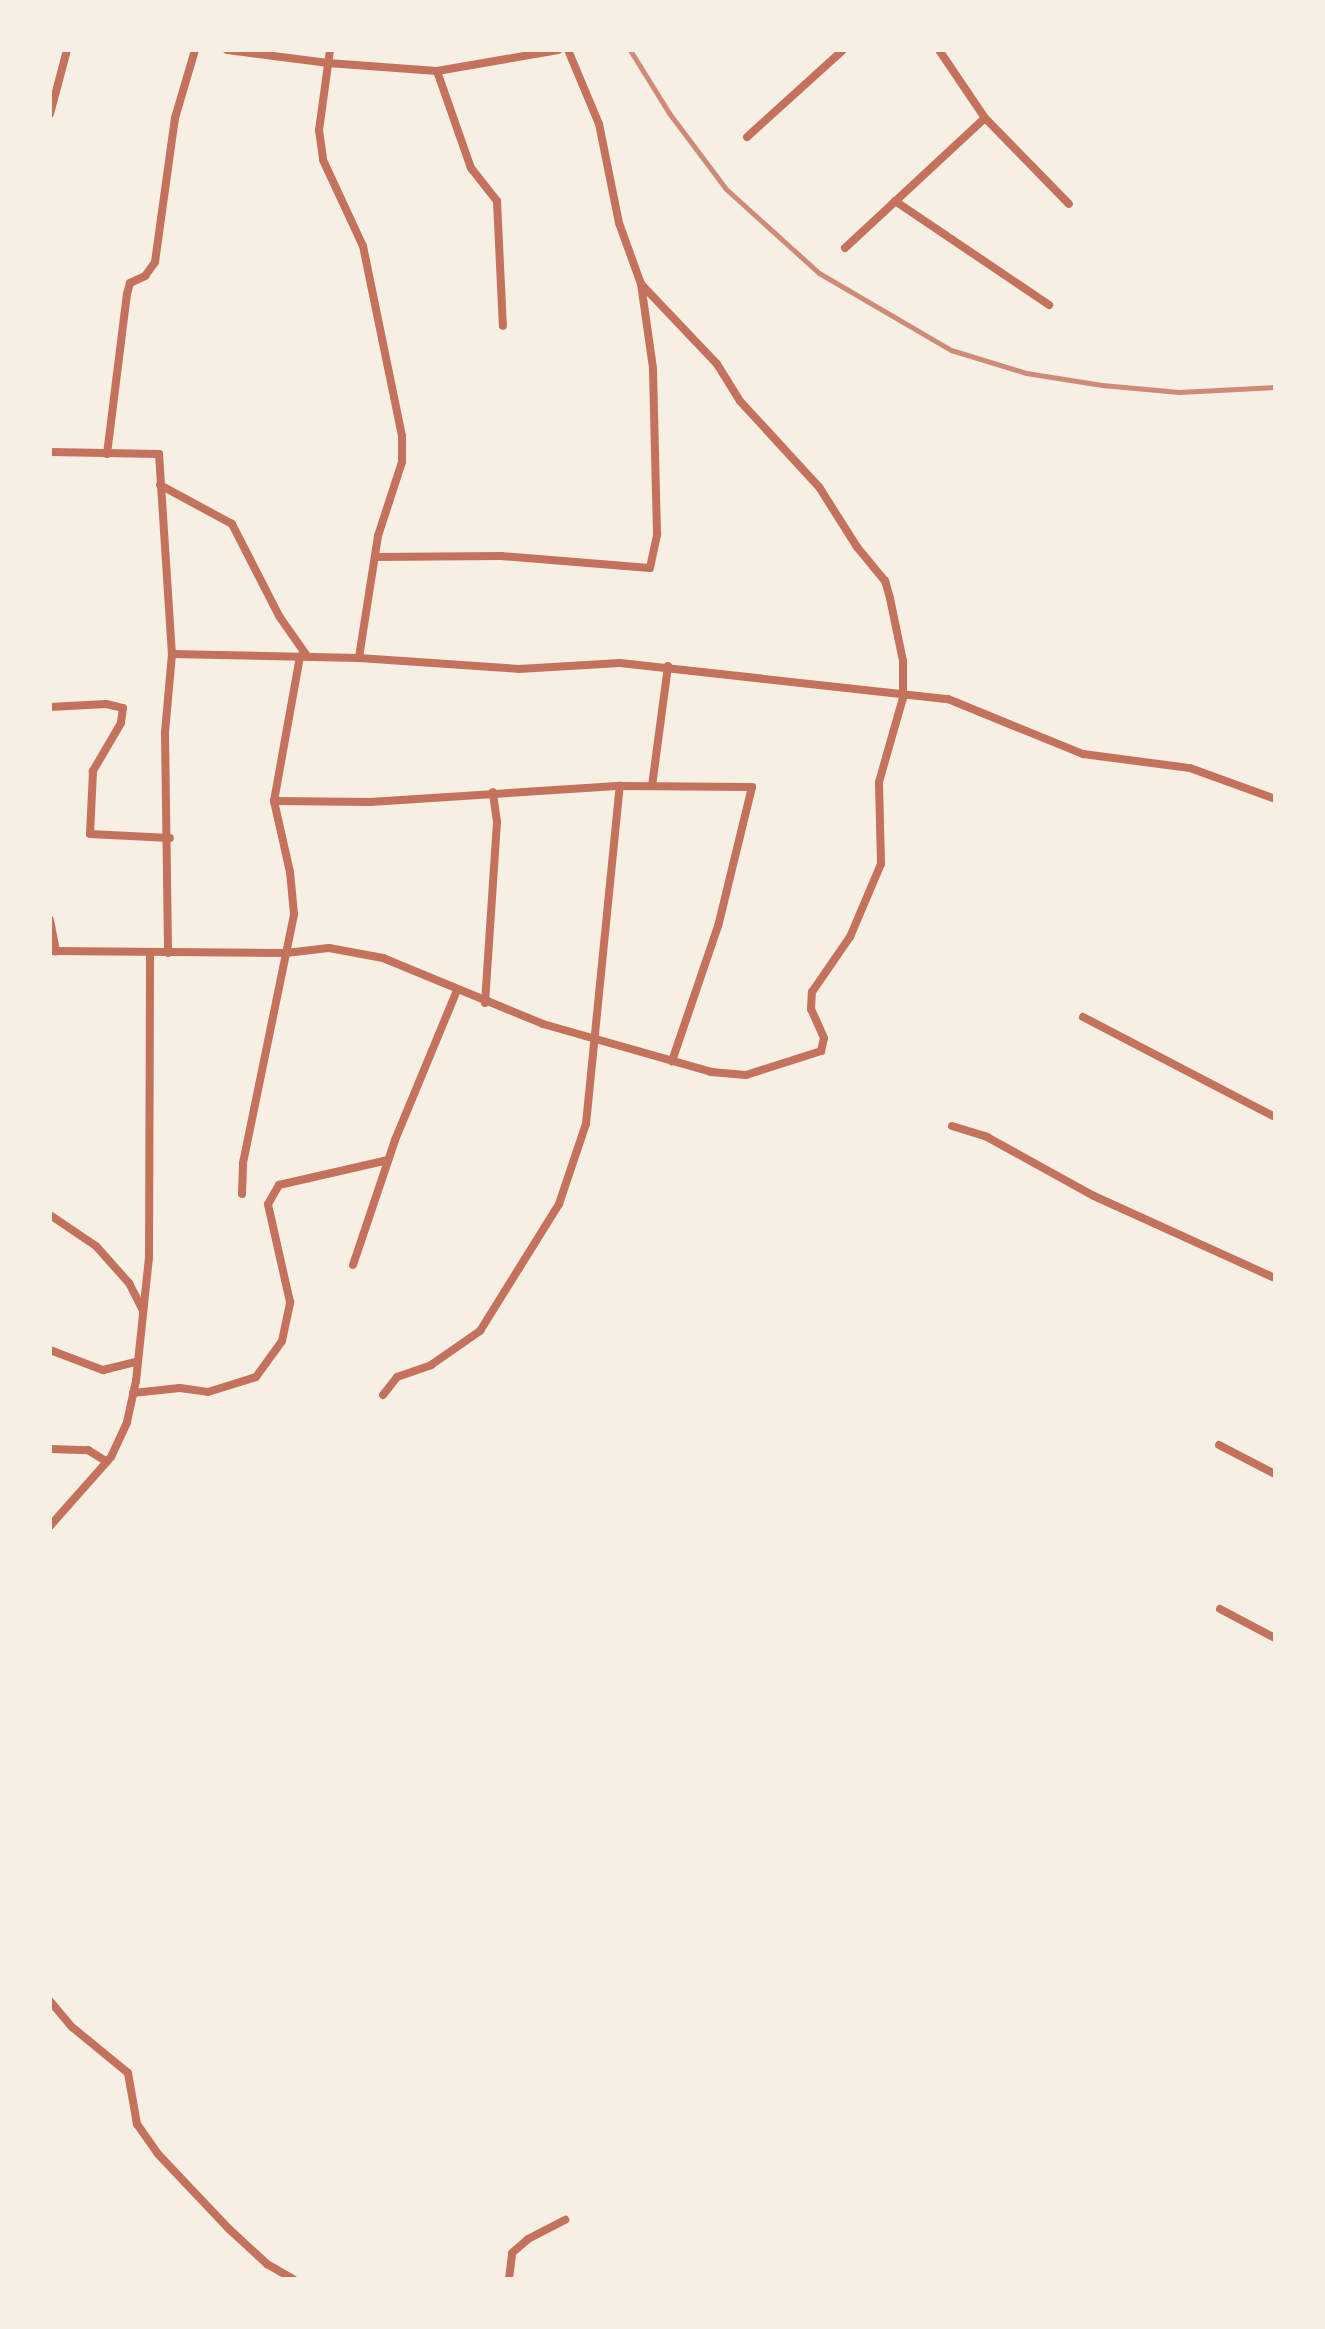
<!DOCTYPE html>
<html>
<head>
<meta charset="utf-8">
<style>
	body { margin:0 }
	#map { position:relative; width:1325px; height:2329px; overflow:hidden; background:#f6efe4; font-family:Lato,sans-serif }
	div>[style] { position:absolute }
	.minor>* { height:8px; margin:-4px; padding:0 4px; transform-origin:4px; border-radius:4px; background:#c5725c }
	.rail>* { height:5px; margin:-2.5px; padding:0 2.5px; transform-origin:2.5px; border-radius:2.5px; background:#cf8b77 }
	span { translate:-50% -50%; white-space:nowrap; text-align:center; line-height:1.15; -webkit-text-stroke:9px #f6efe4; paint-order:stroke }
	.frame { position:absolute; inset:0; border:52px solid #f6efe4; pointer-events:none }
</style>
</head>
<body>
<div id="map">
	<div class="minor">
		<div style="left:227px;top:50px;width:102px;rotate:7.3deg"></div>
		<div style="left:328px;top:63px;width:109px;rotate:4.2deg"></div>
		<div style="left:437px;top:71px;width:103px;rotate:70.7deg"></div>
		<div style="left:471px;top:168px;width:42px;rotate:51.8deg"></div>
		<div style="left:497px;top:201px;width:125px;rotate:87.3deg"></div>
		<div style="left:330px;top:50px;width:81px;rotate:97.8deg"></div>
		<div style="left:319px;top:130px;width:30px;rotate:82deg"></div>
		<div style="left:323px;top:160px;width:95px;rotate:65.1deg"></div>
		<div style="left:363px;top:246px;width:194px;rotate:78.4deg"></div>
		<div style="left:402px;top:436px;width:26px;rotate:90deg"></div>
		<div style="left:402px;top:462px;width:78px;rotate:108deg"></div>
		<div style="left:378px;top:536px;width:123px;rotate:98.9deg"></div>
		<div style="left:939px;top:50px;width:82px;rotate:55.9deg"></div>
		<div style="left:985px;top:118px;width:120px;rotate:45.7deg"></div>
		<div style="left:437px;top:71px;width:123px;rotate:-9.8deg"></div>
		<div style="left:50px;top:114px;width:66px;rotate:-75.1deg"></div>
		<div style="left:747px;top:137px;width:130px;rotate:-42.2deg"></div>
		<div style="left:895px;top:201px;width:186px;rotate:34deg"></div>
		<div style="left:845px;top:248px;width:191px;rotate:-42.9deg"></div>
		<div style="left:50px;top:452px;width:109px;rotate:1.1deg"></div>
		<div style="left:159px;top:454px;width:200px;rotate:86.3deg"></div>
		<div style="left:172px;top:654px;width:79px;rotate:95.1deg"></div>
		<div style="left:165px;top:733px;width:220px;rotate:89.2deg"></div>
		<div style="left:107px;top:454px;width:161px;rotate:-82.9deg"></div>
		<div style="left:127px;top:294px;width:11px;rotate:-75deg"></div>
		<div style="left:130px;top:283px;width:17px;rotate:-25deg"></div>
		<div style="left:145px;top:276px;width:17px;rotate:-54deg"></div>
		<div style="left:155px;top:262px;width:145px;rotate:-82.1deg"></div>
		<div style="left:175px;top:118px;width:71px;rotate:-73.6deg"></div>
		<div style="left:160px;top:485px;width:82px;rotate:28.4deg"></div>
		<div style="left:232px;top:524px;width:103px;rotate:62.9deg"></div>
		<div style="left:279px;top:616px;width:49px;rotate:55deg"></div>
		<div style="left:375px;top:557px;width:126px;rotate:-0.5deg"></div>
		<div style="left:501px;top:556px;width:149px;rotate:4.6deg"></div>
		<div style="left:650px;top:568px;width:35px;rotate:-78deg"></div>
		<div style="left:657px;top:534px;width:166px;rotate:-91.4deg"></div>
		<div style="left:653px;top:368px;width:85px;rotate:-98.1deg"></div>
		<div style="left:641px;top:284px;width:65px;rotate:-109.8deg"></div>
		<div style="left:619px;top:223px;width:101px;rotate:-101.4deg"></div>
		<div style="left:599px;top:124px;width:80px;rotate:-112.7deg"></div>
		<div style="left:172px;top:654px;width:187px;rotate:1.2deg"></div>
		<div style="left:359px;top:658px;width:160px;rotate:3.9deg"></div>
		<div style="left:519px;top:669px;width:101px;rotate:-3.4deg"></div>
		<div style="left:620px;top:663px;width:330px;rotate:6.3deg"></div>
		<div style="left:948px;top:699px;width:146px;rotate:22.2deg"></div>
		<div style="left:1083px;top:754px;width:108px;rotate:7.5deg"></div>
		<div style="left:1190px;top:768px;width:90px;rotate:20deg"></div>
		<div style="left:50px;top:707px;width:56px;rotate:-3.1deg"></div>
		<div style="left:106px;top:704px;width:17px;rotate:13deg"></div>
		<div style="left:123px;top:708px;width:15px;rotate:98deg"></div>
		<div style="left:121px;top:723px;width:56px;rotate:120.3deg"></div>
		<div style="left:93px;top:771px;width:63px;rotate:92.7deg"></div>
		<div style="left:90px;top:834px;width:80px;rotate:2.9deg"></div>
		<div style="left:652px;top:786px;width:121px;rotate:-82.4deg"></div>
		<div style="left:274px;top:801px;width:96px;rotate:0.6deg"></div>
		<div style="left:370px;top:802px;width:251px;rotate:-3.7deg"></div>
		<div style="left:50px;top:920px;width:32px;rotate:79deg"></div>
		<div style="left:50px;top:951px;width:236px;rotate:0.5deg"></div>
		<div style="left:286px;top:953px;width:43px;rotate:-6.6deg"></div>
		<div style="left:329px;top:948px;width:55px;rotate:10.5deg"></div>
		<div style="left:383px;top:958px;width:173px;rotate:22.4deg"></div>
		<div style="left:543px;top:1024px;width:175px;rotate:15.9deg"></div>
		<div style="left:711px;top:1072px;width:35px;rotate:5deg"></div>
		<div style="left:746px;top:1075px;width:79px;rotate:-17.7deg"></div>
		<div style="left:821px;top:1051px;width:13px;rotate:-77deg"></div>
		<div style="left:824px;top:1038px;width:32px;rotate:-114deg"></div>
		<div style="left:811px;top:1009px;width:17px;rotate:-87deg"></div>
		<div style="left:812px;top:992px;width:67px;rotate:-55.4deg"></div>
		<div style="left:850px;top:937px;width:79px;rotate:-67deg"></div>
		<div style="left:881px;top:864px;width:82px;rotate:-91.4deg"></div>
		<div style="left:879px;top:782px;width:87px;rotate:-74.1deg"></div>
		<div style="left:903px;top:698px;width:37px;rotate:-90deg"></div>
		<div style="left:903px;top:661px;width:64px;rotate:-101.7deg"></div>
		<div style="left:890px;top:598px;width:18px;rotate:-106deg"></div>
		<div style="left:885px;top:581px;width:44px;rotate:-129.5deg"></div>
		<div style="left:857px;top:547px;width:71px;rotate:-122.3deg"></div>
		<div style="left:819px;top:487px;width:117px;rotate:-132.6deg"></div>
		<div style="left:740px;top:401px;width:44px;rotate:-121.9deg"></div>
		<div style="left:717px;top:364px;width:110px;rotate:-133.5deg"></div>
		<div style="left:485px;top:1003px;width:181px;rotate:-86.2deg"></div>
		<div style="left:497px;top:822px;width:30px;rotate:-98deg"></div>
		<div style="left:1083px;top:1017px;width:216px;rotate:27.5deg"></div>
		<div style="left:952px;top:1126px;width:37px;rotate:17deg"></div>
		<div style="left:987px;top:1137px;width:122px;rotate:28.9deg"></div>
		<div style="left:1094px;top:1196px;width:199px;rotate:24.4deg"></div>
		<div style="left:242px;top:1194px;width:31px;rotate:-88deg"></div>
		<div style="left:243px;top:1163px;width:254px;rotate:-78.4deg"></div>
		<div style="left:294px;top:914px;width:42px;rotate:-95.4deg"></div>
		<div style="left:290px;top:872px;width:73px;rotate:-102.7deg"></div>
		<div style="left:274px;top:801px;width:147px;rotate:-79.8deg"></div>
		<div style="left:50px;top:1215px;width:55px;rotate:34deg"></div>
		<div style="left:96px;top:1246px;width:50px;rotate:48.3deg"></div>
		<div style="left:129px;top:1283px;width:30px;rotate:63deg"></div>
		<div style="left:353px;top:1265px;width:132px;rotate:-71.4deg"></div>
		<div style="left:395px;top:1140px;width:162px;rotate:-67.5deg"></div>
		<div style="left:50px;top:1350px;width:57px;rotate:20.7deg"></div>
		<div style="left:103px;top:1370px;width:36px;rotate:-14deg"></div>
		<div style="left:133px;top:1393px;width:47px;rotate:-6.1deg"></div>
		<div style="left:180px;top:1388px;width:28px;rotate:8deg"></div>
		<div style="left:208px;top:1392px;width:50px;rotate:-17.4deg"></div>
		<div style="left:256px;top:1377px;width:44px;rotate:-54.2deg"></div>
		<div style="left:282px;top:1341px;width:40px;rotate:-78deg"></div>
		<div style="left:290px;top:1302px;width:100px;rotate:-102.7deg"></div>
		<div style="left:268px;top:1204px;width:22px;rotate:-60deg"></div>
		<div style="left:279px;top:1185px;width:112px;rotate:-12.9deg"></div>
		<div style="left:383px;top:1395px;width:23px;rotate:-52deg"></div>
		<div style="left:397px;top:1377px;width:36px;rotate:-19deg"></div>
		<div style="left:431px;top:1365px;width:60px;rotate:-34.8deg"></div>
		<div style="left:480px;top:1331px;width:150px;rotate:-58.1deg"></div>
		<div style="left:559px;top:1204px;width:84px;rotate:-71.4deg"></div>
		<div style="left:586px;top:1124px;width:340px;rotate:-84.3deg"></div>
		<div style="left:620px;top:786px;width:132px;rotate:0.4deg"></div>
		<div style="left:752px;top:787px;width:143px;rotate:103.7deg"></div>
		<div style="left:718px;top:926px;width:143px;rotate:108.8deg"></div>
		<div style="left:1219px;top:1445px;width:63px;rotate:27.4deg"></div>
		<div style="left:50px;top:1449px;width:38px;rotate:2deg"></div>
		<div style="left:88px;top:1450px;width:22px;rotate:32deg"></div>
		<div style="left:50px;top:1526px;width:92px;rotate:-48.5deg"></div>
		<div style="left:111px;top:1457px;width:38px;rotate:-65deg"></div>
		<div style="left:127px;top:1422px;width:42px;rotate:-77.6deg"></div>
		<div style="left:136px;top:1381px;width:124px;rotate:-84deg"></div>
		<div style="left:149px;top:1258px;width:303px;rotate:-89.8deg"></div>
		<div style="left:1220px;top:1609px;width:62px;rotate:27.8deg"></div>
		<div style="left:50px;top:2001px;width:34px;rotate:50deg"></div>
		<div style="left:72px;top:2027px;width:72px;rotate:39.4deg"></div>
		<div style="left:128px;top:2073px;width:52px;rotate:80deg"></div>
		<div style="left:137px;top:2124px;width:37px;rotate:55deg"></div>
		<div style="left:158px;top:2154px;width:103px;rotate:46.6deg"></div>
		<div style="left:229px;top:2229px;width:52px;rotate:42.6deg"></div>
		<div style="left:267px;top:2264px;width:30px;rotate:30deg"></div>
		<div style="left:509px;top:2279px;width:26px;rotate:-83deg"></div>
		<div style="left:512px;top:2253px;width:21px;rotate:-41deg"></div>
		<div style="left:528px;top:2239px;width:42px;rotate:-27.2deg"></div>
	</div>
	<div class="rail">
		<div style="left:630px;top:50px;width:74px;rotate:58.2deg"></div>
		<div style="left:669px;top:113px;width:95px;rotate:53.1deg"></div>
		<div style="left:726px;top:189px;width:125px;rotate:42.1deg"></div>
		<div style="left:819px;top:273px;width:153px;rotate:30.3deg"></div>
		<div style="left:951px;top:350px;width:78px;rotate:17deg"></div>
		<div style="left:1026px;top:373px;width:77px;rotate:9deg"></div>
		<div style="left:1102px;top:385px;width:77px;rotate:5.2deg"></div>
		<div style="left:1179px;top:392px;width:96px;rotate:-3deg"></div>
	</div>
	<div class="frame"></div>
</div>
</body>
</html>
